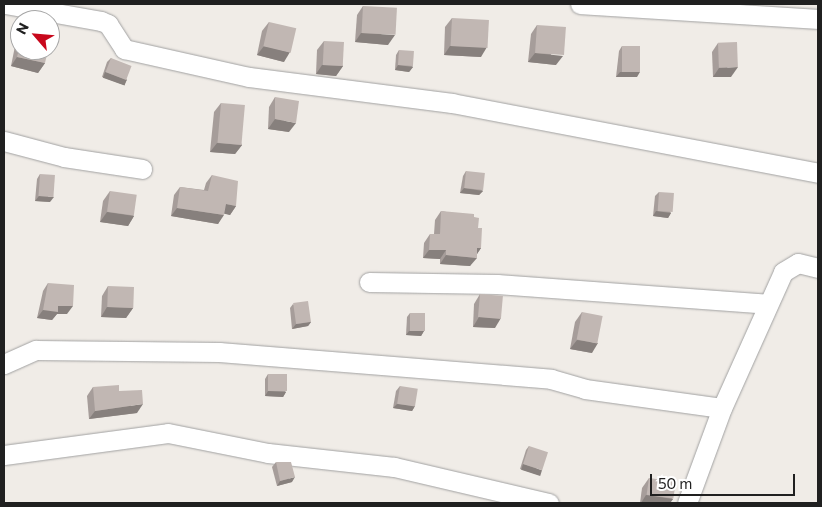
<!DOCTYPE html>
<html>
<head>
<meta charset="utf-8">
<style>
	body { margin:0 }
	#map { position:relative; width:822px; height:507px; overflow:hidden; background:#f0ece7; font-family:Commissioner,sans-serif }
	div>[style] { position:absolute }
	.roads { filter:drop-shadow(0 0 1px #a1a1a1) drop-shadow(0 0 1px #a1a1a1) }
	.street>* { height:19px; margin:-9.5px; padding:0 9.5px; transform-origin:9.5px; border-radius:9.5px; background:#fff }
	.wall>* { inset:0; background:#a69d9a }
	.shaded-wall>* { inset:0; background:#87807d; transform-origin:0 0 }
	.building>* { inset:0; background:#c1b7b3; transform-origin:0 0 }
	span { translate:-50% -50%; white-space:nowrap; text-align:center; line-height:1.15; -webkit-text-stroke:4px #fff; paint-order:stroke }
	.frame { position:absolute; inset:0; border:5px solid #202020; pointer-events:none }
	.north { position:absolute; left:10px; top:10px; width:50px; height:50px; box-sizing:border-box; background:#fff; border:1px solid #a6a6a6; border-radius:50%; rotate:297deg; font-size:14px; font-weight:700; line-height:20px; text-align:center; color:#202020 }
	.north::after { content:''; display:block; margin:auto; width:18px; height:22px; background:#c8081c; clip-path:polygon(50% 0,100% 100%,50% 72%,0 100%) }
	.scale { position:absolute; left:650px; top:474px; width:145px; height:22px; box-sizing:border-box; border:2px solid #202020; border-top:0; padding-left:6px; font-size:15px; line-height:18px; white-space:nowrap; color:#202020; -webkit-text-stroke:4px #fff; paint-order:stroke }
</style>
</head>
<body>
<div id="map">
	<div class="roads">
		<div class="street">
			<div style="left:5px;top:4px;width:97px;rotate:10deg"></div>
			<div style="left:101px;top:21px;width:8px;rotate:23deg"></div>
			<div style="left:108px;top:24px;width:30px;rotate:57deg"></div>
			<div style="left:124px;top:49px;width:128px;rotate:12.6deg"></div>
			<div style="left:249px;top:77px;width:205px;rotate:7.3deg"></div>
			<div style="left:452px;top:103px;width:373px;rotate:10.8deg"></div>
			<div style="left:580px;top:4px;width:238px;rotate:3.6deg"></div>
			<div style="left:4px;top:141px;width:62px;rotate:14.9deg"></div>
			<div style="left:64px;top:157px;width:79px;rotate:8.7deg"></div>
			<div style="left:369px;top:282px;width:128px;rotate:0.9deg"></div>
			<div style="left:497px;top:284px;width:271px;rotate:4.2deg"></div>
			<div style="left:4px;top:364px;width:35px;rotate:-24deg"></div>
			<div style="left:36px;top:350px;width:183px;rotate:0.6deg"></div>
			<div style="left:219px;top:352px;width:333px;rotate:4.6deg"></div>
			<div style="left:551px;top:379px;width:35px;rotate:16deg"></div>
			<div style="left:585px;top:389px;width:138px;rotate:7.9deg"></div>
			<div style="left:4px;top:455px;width:165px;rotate:-7.6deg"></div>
			<div style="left:168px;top:433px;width:102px;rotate:11.3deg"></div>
			<div style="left:268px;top:453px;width:127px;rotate:6.3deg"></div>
			<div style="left:394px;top:467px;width:159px;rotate:13.1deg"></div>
			<div style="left:687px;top:503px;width:101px;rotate:-69.8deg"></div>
			<div style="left:722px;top:408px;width:149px;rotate:-65.8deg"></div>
			<div style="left:783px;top:272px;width:17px;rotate:-31deg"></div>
			<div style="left:798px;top:263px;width:21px;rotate:14deg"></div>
		</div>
	</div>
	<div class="wall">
		<div style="clip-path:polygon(363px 6px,388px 45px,355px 42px,357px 15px)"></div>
		<div style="clip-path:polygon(452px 18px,481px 57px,444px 55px,445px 27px)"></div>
		<div style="clip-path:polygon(269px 22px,284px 62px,257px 55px,262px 31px)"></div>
		<div style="clip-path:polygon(537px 25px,556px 65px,528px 62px,531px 34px)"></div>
		<div style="clip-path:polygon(20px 40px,20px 50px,45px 63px,38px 73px,11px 66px,15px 46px)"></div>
		<div style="clip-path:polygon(324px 41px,343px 66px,336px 76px,316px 74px,317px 50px)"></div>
		<div style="clip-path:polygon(718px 43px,731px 77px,713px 77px,712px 52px)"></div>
		<div style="clip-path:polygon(622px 46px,637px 77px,616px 77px,619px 51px)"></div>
		<div style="clip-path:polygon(399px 50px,413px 67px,409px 72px,395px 70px,396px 55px)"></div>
		<div style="clip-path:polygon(111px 58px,127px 80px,124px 85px,102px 77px,107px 62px)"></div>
		<div style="clip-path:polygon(275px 97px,289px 132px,268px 129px,269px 107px)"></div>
		<div style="clip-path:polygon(221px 103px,242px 145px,235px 154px,210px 152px,214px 112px)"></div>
		<div style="clip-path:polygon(466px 171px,483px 191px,479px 195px,460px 193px,463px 176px)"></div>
		<div style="clip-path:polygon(40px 174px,50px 202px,35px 201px,37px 179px)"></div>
		<div style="clip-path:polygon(212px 175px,236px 206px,230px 215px,224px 213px,218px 224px,171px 216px,174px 195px,180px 187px,204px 190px,206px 183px)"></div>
		<div style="clip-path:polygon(110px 191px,134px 216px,128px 226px,100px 222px,103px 201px)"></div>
		<div style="clip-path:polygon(659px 192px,671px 213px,668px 218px,653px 216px,655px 196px)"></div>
		<div style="clip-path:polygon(441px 211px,474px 217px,478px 228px,481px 248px,477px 254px,470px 266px,440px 264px,440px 259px,423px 258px,424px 243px,430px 234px,434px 234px,435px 220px)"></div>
		<div style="clip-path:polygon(48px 283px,67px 314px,57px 314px,52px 320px,37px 318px,43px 291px)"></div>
		<div style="clip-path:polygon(108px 286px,133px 308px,126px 318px,101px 317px,102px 296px)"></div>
		<div style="clip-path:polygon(480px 294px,495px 328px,473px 327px,474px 304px)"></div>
		<div style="clip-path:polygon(293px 304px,311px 322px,308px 326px,292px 329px,290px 308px)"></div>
		<div style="clip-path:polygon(582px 312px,592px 353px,570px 349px,575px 322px)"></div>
		<div style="clip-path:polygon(410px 313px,424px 331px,421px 336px,406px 335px,407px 317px)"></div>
		<div style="clip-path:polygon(268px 374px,286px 392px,283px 397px,265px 396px,265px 379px)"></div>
		<div style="clip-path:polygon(400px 386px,415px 406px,412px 411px,393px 408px,396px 391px)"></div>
		<div style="clip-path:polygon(93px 387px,119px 391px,137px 413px,89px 419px,87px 396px)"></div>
		<div style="clip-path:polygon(529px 446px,539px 475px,520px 469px,526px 450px)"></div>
		<div style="clip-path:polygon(276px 462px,292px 482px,277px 486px,272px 467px)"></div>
		<div style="clip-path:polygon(649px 478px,673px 499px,670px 503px,640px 503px,642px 488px)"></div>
	</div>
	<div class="shaded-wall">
		<div style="clip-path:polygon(361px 33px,395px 35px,388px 45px,355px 42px)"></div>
		<div style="clip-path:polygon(264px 46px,290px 52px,284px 62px,257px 55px)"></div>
		<div style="clip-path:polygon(450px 46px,487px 47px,481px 57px,444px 55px)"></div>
		<div style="clip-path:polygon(535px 53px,563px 56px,556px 65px,528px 62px)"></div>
		<div style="clip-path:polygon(17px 57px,45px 63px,38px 73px,11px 66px)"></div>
		<div style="clip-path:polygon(322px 65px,343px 66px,336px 76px,316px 74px)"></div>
		<div style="clip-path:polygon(398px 65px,413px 67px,409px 72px,395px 70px)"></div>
		<div style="clip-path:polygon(738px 67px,731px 77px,713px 77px,719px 68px)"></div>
		<div style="left:105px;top:72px;width:23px;height:6px;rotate:20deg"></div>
		<div style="clip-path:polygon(620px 72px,640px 72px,637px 77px,616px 77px)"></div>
		<div style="clip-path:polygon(275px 119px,296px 123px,289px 132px,268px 129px)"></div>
		<div style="clip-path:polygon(217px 143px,242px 145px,235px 154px,210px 152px)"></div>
		<div style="clip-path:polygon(464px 188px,483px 191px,479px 195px,460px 193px)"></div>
		<div style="clip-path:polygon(39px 196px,54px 197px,50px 202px,35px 201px)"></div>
		<div style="clip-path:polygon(226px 204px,236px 206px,230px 215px,221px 213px)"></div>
		<div style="clip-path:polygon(177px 208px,224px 215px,218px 224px,171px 216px)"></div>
		<div style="clip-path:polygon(656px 211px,671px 213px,668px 218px,653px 216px)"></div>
		<div style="clip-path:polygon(107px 212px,134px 216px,128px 226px,100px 222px)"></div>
		<div style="clip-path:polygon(477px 248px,481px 248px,475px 257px)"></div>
		<div style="clip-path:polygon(429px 250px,446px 250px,440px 259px,423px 258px)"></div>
		<div style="clip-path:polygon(446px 255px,477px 258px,470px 266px,440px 264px)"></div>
		<div style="clip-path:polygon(58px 306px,73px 306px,67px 314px,57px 314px,52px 320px,37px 318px,43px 310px)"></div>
		<div style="clip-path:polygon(107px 307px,133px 308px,126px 318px,101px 317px)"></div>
		<div style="clip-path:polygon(479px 317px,501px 318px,495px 328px,473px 327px)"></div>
		<div style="clip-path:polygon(311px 322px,308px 326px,292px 329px,296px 324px)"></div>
		<div style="clip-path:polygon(409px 331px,424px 331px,421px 336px,406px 335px)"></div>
		<div style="clip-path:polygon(577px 340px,598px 343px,592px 353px,570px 349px)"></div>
		<div style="clip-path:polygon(268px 391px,286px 392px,283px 397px,265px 396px)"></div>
		<div style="clip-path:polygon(143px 404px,137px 413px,89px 419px,95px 411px)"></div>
		<div style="clip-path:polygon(397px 404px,415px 406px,412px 411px,393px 408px)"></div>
		<div style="left:523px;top:464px;width:20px;height:6px;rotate:18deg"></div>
		<div style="clip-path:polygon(295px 477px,292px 482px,277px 486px,280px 481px)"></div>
		<div style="clip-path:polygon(646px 495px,673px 499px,670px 503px,641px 503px)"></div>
	</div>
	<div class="building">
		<div style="left:363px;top:6px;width:34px;height:27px;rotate:3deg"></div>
		<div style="left:452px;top:18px;width:37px;height:28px;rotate:3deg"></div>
		<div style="left:269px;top:22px;width:28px;height:25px;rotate:13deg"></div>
		<div style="left:537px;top:25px;width:29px;height:28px;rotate:4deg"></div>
		<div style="left:324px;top:41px;width:20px;height:24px;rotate:3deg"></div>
		<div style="left:737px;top:42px;width:25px;height:19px;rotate:88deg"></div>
		<div style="clip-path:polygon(20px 45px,20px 50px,48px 50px,45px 63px,17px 57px)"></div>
		<div style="left:622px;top:46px;width:18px;height:26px"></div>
		<div style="left:399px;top:50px;width:15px;height:15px;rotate:4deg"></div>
		<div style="left:111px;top:58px;width:22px;height:15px;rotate:21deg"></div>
		<div style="clip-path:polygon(275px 97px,299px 101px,296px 123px,275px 119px)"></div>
		<div style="left:221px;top:103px;width:24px;height:40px;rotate:5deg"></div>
		<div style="left:466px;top:171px;width:19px;height:17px;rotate:6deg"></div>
		<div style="left:40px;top:174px;width:15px;height:22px;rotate:4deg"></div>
		<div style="clip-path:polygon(212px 175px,238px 181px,236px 206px,226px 204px,224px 215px,177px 208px,180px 187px,208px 191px)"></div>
		<div style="left:110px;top:191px;width:27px;height:21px;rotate:8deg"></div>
		<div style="left:659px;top:192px;width:15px;height:19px;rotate:4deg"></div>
		<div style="clip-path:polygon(441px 211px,474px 214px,474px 217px,479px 218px,478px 228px,482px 228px,481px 248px,477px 248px,477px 258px,446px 255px,446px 250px,429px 250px,430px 234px,440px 234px)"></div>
		<div style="clip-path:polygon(48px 283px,74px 285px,73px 306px,58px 306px,58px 312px,43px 310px)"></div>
		<div style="left:108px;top:286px;width:26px;height:21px;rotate:2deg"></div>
		<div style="left:480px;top:294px;width:23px;height:23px;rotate:5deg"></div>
		<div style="left:308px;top:301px;width:21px;height:15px;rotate:82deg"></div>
		<div style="left:582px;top:312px;width:21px;height:28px;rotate:11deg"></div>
		<div style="left:410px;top:313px;width:15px;height:18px"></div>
		<div style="left:268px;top:374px;width:19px;height:17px"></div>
		<div style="clip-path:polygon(119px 385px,119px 391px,142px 390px,143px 404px,95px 411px,93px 387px)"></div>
		<div style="left:400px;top:386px;width:18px;height:18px;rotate:9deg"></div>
		<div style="left:529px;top:446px;width:20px;height:19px;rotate:18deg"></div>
		<div style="clip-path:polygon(276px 462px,291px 462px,295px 477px,280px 481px)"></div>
		<div style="left:649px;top:478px;width:27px;height:17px;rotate:8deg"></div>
	</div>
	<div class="frame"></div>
	<div class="north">N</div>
	<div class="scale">50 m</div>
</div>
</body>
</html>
